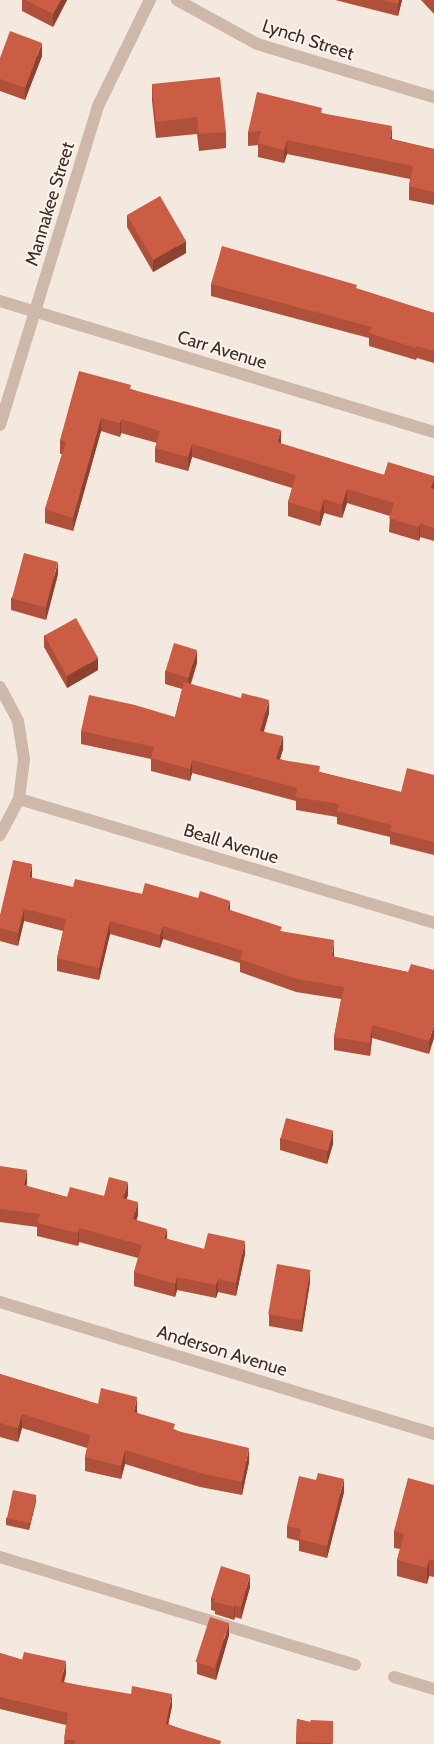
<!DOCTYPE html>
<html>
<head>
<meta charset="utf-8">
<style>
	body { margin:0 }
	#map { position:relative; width:434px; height:1744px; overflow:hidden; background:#f4e9df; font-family:Cabin,sans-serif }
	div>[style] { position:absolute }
	.service>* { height:12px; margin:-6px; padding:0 6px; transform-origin:6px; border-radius:6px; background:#cdb8a9 }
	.minor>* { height:12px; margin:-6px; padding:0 6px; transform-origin:6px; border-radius:6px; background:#cdb8a9 }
	.tertiary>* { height:12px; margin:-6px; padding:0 6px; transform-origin:6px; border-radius:6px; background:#cdb8a9 }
	.wall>* { inset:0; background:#af503b }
	.shaded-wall>* { inset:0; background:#8f4130 }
	.building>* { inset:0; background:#cc5d45; transform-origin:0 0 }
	span { translate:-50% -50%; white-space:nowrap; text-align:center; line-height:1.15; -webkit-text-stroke:4px #fbf3ec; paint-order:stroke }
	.street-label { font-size:18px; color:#3a2e29 }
</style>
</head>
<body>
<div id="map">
	<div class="service">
		<div style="left:0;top:1557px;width:371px;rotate:16.9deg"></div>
		<div style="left:394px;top:1677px;width:42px;rotate:16.7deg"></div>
	</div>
	<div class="minor">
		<div style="left:177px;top:0;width:91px;rotate:28.8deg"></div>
		<div style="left:257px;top:44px;width:185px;rotate:16.7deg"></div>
		<div style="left:0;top:301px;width:453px;rotate:16.8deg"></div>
		<div style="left:0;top:1302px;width:454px;rotate:16.9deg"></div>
	</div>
	<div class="tertiary">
		<div style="left:0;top:425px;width:336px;rotate:-72.9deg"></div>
		<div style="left:99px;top:104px;width:116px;rotate:-63.9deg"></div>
		<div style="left:0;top:687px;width:38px;rotate:62deg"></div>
		<div style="left:18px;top:721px;width:38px;rotate:81deg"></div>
		<div style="left:24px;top:759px;width:40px;rotate:97.1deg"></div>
		<div style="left:19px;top:799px;width:41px;rotate:117.8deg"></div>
		<div style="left:19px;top:799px;width:433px;rotate:16.6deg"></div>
	</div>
	<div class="wall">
		<div style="clip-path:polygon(22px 0,67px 0,53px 27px,22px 11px)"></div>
		<div style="clip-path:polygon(335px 0,402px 0,398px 16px)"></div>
		<div style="clip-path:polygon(421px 0,434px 0,434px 14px)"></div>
		<div style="clip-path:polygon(42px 56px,25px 100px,0 91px,0 58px)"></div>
		<div style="clip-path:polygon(152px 84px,226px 132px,226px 148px,199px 151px,197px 134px,156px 138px,152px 101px)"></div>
		<div style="clip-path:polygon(322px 113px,392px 139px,434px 149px,434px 205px,409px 200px,409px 186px,410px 179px,287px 154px,284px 163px,258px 157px,258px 145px,248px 146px,248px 132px)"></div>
		<div style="clip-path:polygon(127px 215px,186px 253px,153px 272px,127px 227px)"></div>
		<div style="clip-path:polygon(211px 284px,357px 289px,434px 313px,434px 363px,417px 358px,416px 360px,369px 346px,369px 338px,211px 296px)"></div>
		<div style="clip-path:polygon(131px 389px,281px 444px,384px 475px,434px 476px,434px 541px,420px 537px,419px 541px,389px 532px,390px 516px,347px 503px,342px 518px,324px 513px,320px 526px,288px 516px,288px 502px,292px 488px,192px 457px,188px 471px,155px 462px,155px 448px,157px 443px,121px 433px,120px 437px,101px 431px,73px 531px,45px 523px,45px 509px,62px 454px,60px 454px,60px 440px)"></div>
		<div style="clip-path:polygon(58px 574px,46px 620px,11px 610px,11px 598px)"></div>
		<div style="clip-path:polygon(44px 635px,98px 670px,67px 688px,44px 647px)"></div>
		<div style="clip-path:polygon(197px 663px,191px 684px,269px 713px,264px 731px,283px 749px,280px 759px,320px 772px,401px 792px,434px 775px,434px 855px,390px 844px,390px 837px,337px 824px,337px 817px,296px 810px,296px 801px,192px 773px,190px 781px,151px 771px,151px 759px,81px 744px,81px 731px,175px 717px,182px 689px,165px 684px,165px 671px)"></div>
		<div style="clip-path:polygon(73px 887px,142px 894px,230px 910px,334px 953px,334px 957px,408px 972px,434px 970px,429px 1054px,372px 1038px,370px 1056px,334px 1050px,334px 1037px,341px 999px,296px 992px,240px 972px,240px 963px,163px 939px,160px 948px,110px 934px,99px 980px,57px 971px,57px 958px,63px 931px,24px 921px,18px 946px,0 941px,0 915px)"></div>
		<div style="clip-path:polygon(280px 1138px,333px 1144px,327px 1164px,280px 1150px)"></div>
		<div style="clip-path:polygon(0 1166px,27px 1183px,26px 1186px,67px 1197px,128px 1195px,126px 1199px,138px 1215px,136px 1220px,167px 1239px,204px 1249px,245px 1254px,236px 1296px,218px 1292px,216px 1298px,177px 1290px,175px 1297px,134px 1286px,134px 1272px,138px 1258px,79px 1242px,78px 1246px,37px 1236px,37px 1227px,0 1222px)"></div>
		<div style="clip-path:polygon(310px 1282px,302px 1332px,269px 1326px,269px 1314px)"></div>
		<div style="clip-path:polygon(0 1374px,98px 1404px,137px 1411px,137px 1413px,249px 1462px,242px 1495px,200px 1487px,125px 1464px,121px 1479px,85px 1471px,85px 1457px,87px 1448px,22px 1428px,18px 1442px,0 1437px)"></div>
		<div style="clip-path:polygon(434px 1485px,434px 1577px,429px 1576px,427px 1584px,397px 1576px,397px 1560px,400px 1549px,394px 1548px,394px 1531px)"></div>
		<div style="clip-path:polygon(344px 1492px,327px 1558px,299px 1551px,299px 1541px,287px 1538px,287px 1526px)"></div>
		<div style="clip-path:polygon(36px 1501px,29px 1530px,6px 1525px,6px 1518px)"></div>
		<div style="clip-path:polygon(250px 1587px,241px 1619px,235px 1617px,234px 1620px,215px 1614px,215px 1611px,211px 1610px,211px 1598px)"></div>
		<div style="clip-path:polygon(229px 1635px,216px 1680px,197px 1674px,197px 1662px)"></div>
		<div style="clip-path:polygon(0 1653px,66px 1673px,64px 1682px,172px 1706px,168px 1724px,221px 1744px,64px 1744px,66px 1725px,0 1709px)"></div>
		<div style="clip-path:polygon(297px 1719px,310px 1722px,333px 1744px,296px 1744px)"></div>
	</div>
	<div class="shaded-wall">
		<div style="clip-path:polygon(61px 0,67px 0,53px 27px,53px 14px)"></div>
		<div style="clip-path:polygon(399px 0,402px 0,398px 16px,398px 4px)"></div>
		<div style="clip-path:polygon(42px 43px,42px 56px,25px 100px,25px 88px)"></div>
		<div style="clip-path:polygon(392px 126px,392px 140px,390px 139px)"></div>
		<div style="clip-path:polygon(287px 140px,287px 154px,284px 163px,284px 150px)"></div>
		<div style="clip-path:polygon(186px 241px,186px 253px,153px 272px,153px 260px)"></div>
		<div style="clip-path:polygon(101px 418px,101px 431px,73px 531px,73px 518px)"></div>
		<div style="clip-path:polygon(121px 419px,121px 433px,120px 437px,120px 423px)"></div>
		<div style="clip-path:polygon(281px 430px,281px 444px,277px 442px)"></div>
		<div style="clip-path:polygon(192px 444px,192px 457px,188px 471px,188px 457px)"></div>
		<div style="clip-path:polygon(434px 479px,434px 493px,431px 488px)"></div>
		<div style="clip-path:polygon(347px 489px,347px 503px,342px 518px,342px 505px)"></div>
		<div style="clip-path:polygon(324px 499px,324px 513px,320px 526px,320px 512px)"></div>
		<div style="clip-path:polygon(420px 523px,420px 537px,419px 541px,419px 527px)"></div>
		<div style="clip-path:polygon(58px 562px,58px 574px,46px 620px,46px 607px)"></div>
		<div style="clip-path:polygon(197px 650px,197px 663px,188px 691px,188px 678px)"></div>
		<div style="clip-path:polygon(98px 658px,98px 670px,67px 688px,67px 676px)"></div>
		<div style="clip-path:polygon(269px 700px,269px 713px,260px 744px,260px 731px)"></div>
		<div style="clip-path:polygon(283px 736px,283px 749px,276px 772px,276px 759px)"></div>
		<div style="clip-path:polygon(192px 760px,192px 773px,190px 781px,190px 769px)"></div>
		<div style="clip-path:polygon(32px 864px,32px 877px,29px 890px,29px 877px)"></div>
		<div style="clip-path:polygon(230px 901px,230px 913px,227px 909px)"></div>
		<div style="clip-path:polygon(24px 909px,24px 921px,18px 946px,18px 933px)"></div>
		<div style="clip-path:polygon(110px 921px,110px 934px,99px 980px,99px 968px)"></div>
		<div style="clip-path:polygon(163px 926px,163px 939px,160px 948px,160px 935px)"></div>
		<div style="clip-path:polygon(334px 940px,334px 953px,332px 969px,332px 956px)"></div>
		<div style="clip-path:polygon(372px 1025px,372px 1038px,370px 1056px,370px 1043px)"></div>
		<div style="clip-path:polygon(434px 1025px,434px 1038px,429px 1054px,429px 1041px)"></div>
		<div style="clip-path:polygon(333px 1131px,333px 1144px,327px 1164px,327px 1151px)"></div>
		<div style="clip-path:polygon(27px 1170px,27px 1183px,24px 1199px,24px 1185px)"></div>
		<div style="clip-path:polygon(128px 1182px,128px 1195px,123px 1211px,123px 1198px)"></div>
		<div style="clip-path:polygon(138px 1202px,138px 1215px,133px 1232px,133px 1219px)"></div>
		<div style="clip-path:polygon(79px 1228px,79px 1242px,78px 1246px,78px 1233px)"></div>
		<div style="clip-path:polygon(167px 1229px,167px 1242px,164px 1238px)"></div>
		<div style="clip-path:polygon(245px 1241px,245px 1254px,236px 1296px,236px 1283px)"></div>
		<div style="clip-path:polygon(310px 1270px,310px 1282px,302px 1332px,302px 1320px)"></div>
		<div style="clip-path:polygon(177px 1277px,177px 1290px,175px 1297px,175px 1284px)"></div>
		<div style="clip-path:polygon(218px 1279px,218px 1292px,216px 1298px,216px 1285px)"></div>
		<div style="clip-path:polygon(137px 1397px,137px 1411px,134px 1426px,134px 1412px)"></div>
		<div style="clip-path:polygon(22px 1414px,22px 1428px,18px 1442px,18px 1428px)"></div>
		<div style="clip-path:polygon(249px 1448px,249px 1462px,242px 1495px,242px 1482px)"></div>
		<div style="clip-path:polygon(125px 1450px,125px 1464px,121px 1479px,121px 1466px)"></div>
		<div style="clip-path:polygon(344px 1479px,344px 1492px,327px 1558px,327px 1546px)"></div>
		<div style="clip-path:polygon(36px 1495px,36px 1501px,29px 1530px,29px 1524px)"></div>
		<div style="clip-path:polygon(429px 1559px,429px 1576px,427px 1584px,427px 1568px)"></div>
		<div style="clip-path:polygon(250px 1575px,250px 1587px,241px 1619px,241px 1607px)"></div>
		<div style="clip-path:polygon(235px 1605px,235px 1617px,234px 1620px,234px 1607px)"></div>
		<div style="clip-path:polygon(229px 1623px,229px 1635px,216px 1680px,216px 1667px)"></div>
		<div style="clip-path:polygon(66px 1661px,66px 1673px,61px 1694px,61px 1682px)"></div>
		<div style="clip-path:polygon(172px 1694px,172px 1706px,166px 1736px,166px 1724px)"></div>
	</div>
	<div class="building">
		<div style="clip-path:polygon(25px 0,61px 0,53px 14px)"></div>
		<div style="clip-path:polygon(382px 0,399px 0,398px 4px)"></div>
		<div style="clip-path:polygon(10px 31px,42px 43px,25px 88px,0 79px,0 58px)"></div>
		<div style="clip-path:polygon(220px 77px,226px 132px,199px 134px,197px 117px,156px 122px,152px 84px)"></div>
		<div style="clip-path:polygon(257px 92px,322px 108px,321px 113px,392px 126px,390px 139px,434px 149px,434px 192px,409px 186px,413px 166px,287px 140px,284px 150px,258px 143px,261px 131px,248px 132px)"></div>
		<div style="left:160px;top:196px;width:52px;height:38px;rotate:60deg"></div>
		<div style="clip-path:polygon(222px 246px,357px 285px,356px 288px,434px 313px,434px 351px,417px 346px,416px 348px,369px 333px,372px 327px,211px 284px)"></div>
		<div style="clip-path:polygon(79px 371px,131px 385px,130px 389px,281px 430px,277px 442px,384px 475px,388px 462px,434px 476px,434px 479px,431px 488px,434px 489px,434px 528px,420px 523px,419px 527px,389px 518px,394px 503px,347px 489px,342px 505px,324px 499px,320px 512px,288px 502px,296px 475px,192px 444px,188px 457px,155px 448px,160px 431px,121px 419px,120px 423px,101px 418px,73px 518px,45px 509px,66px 442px,60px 440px)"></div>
		<div style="left:24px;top:553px;width:35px;height:47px;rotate:15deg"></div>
		<div style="left:76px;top:618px;width:46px;height:36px;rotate:61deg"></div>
		<div style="left:174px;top:643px;width:24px;height:29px;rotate:17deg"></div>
		<div style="clip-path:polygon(184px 682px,241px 698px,242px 693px,269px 700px,260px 731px,283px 736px,276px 759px,320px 766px,319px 772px,401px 792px,407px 768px,434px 775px,434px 842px,390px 831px,392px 825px,337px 811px,339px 804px,296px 797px,297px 788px,192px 760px,190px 769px,151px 758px,154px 747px,81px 731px,89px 695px,135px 705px,175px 717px)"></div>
		<div style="clip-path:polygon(13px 860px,32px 864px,29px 877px,73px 887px,75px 879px,142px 894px,145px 883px,198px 898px,200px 891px,230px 901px,227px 909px,282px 927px,280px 931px,334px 940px,332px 956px,408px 972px,411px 964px,434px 970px,434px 1025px,429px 1041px,372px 1025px,370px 1043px,334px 1037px,344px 987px,296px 979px,240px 959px,243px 951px,163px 926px,160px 935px,110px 921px,99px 968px,57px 958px,66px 919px,24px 909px,18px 933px,0 928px,0 915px)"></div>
		<div style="left:286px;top:1118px;width:49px;height:21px;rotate:15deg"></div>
		<div style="clip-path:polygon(0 1166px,27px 1170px,24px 1185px,67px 1197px,70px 1187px,104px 1196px,109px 1177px,128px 1182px,123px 1198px,138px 1202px,133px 1219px,167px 1229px,164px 1238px,204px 1249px,208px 1233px,245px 1241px,236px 1283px,218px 1279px,216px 1285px,177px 1277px,175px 1284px,134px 1272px,142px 1245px,79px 1228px,78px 1233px,37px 1223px,40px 1214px,0 1209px)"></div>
		<div style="left:277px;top:1264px;width:34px;height:51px;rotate:10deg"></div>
		<div style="clip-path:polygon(0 1374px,98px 1404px,101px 1388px,137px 1397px,134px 1412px,175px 1424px,173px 1430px,249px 1448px,242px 1482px,200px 1473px,125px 1450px,121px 1466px,85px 1457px,90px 1435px,22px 1414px,18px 1428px,0 1423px)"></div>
		<div style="clip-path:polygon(318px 1473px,344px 1479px,327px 1546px,299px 1539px,301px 1529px,287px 1526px,299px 1476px,316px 1480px)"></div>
		<div style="clip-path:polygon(408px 1478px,434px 1485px,434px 1561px,429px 1559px,427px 1568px,397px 1560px,404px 1534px,394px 1531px)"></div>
		<div style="left:13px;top:1490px;width:24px;height:29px;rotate:12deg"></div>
		<div style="clip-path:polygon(221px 1566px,250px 1575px,241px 1607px,235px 1605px,234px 1607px,215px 1602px,215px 1599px,211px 1598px)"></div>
		<div style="left:210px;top:1617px;width:20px;height:47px;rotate:18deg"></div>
		<div style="clip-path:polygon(24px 1652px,66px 1661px,61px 1682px,131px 1694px,132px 1686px,172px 1694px,166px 1724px,221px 1741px,220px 1744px,74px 1744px,75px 1741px,64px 1739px,68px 1713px,0 1697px,0 1653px,22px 1660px)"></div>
		<div style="clip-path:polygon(297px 1719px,310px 1722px,311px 1720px,333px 1721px,333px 1743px,296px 1742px)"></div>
	</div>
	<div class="street-label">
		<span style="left:308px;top:40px;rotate:18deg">Lynch Street</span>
		<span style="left:50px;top:204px;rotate:-73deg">Mannakee Street</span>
		<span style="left:222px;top:350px;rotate:17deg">Carr Avenue</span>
		<span style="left:231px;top:844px;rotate:17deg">Beall Avenue</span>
		<span style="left:222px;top:1351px;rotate:17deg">Anderson Avenue</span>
	</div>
</div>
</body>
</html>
